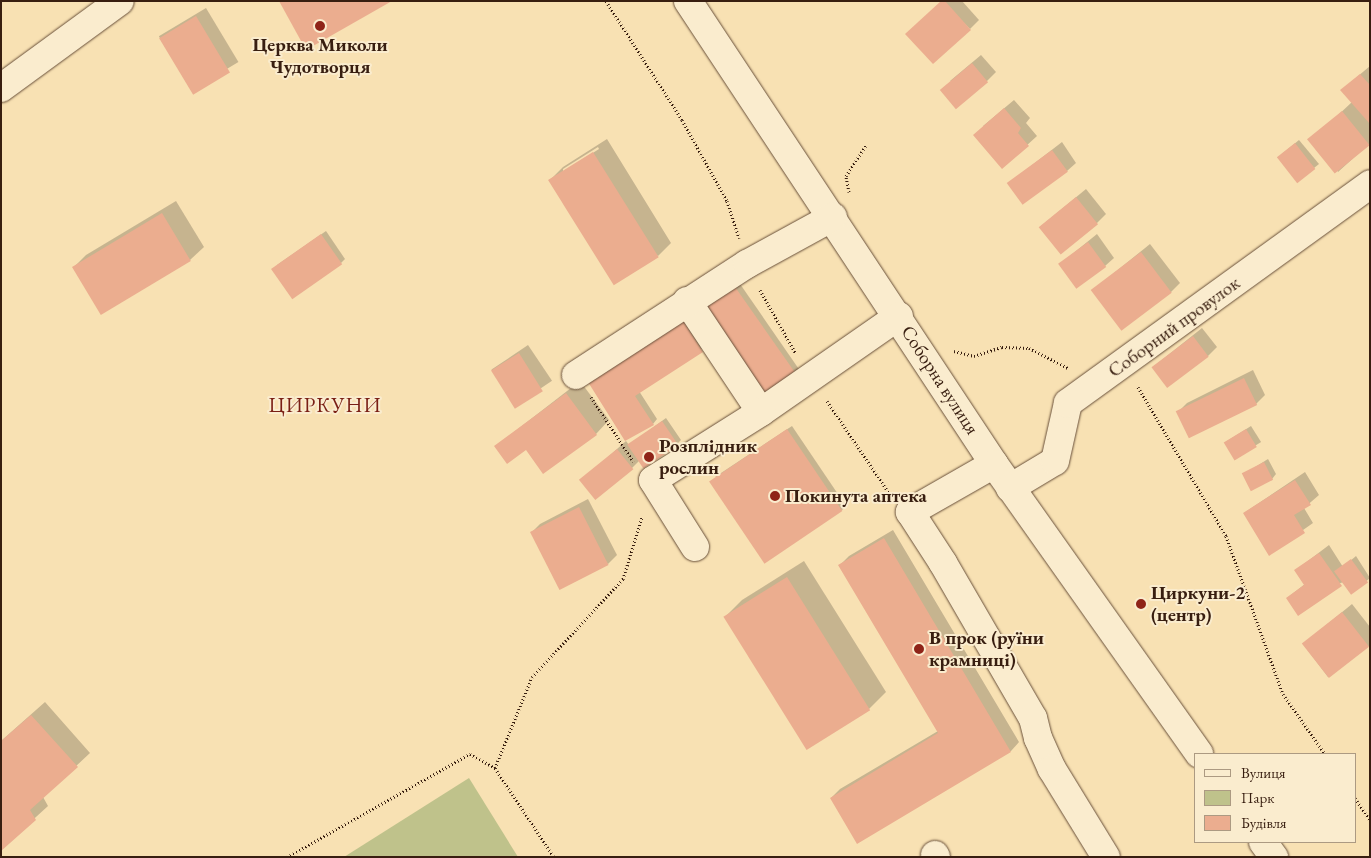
<!DOCTYPE html>
<html>
<head>
<meta charset="utf-8">
<style>
	body { margin:0 }
	#map { position:relative; width:1371px; height:858px; overflow:hidden; background:#f8e1b3; font-family:"EB Garamond",serif }
	div>[style] { position:absolute }
	.green>* { inset:0; background:#bfc28b }
	.shadow>* { inset:0; background:#0003; transform-origin:0 0 }
	.building>* { inset:0; background:#ebad8f; transform-origin:0 0 }
	.path>* { height:3px; margin-top:-1.5px; transform-origin:0; background:repeating-linear-gradient(90deg,#381e10 0 1px,transparent 0 3.5px) }
	.roads { filter:drop-shadow(0 0 1px #684f39) drop-shadow(0 0 1px #684f39) }
	.minor>* { height:28px; margin:-14px; padding:0 14px; transform-origin:14px; border-radius:14px; background:#faecce }
	.dots>* { width:14px; height:14px; translate:-50% -50%; box-sizing:border-box; border:2px solid #faecce; border-radius:50% }
	span { translate:-50% -50%; white-space:nowrap; text-align:center; line-height:1.15; -webkit-text-stroke:4px #faecce; paint-order:stroke }
	.poi-label { font-size:19px; color:#381e10; font-weight:700 }
	.left { translate:0 -50%; text-align:left }
	.street-label { font-size:19px; color:#381e10 }
	.quarter-label { font-size:21px; color:#7a1f14; letter-spacing:1px }
	.frame { position:absolute; inset:0; border:2px solid #381e10; pointer-events:none }
	.legend { position:absolute; left:1194px; top:753px; width:162px; height:90px; box-sizing:border-box; background:#faecce; border:1px solid #ac9a82; margin:0; padding:6px 9px; list-style:none; font-size:15px; color:#381e10 }
	.legend li { display:flex; align-items:center; gap:10px; height:25px }
	.legend b { width:25px; border:1px solid #ac9a82 }
</style>
</head>
<body>
<div id="map">
	<div class="green">
		<div style="clip-path:polygon(469px 778px,518px 857px,344px 857px)"></div>
	</div>
	<div class="shadow">
		<div style="clip-path:polygon(942px 1px,962px 1px,979px 20px,970px 29px)"></div>
		<div style="left:206px;top:8px;width:63px;height:55px;rotate:59deg"></div>
		<div style="clip-path:polygon(981px 55px,996px 72px,987px 81px,950px 81px)"></div>
		<div style="clip-path:polygon(1370px 66px,1370px 143px,1338px 172px,1319px 133px,1352px 102px,1351px 82px)"></div>
		<div style="clip-path:polygon(1014px 100px,1030px 118px,1026px 123px,1037px 136px,1002px 168px,983px 126px)"></div>
		<div style="clip-path:polygon(evenodd,607px 139px,671px 243px,658px 256px,550px 180px,563px 167px,607px 139px,598px 147px,599px 149px,563px 172px,563px 169px,598px 147px)"></div>
		<div style="clip-path:polygon(1299px 140px,1319px 164px,1314px 168px,1283px 153px)"></div>
		<div style="clip-path:polygon(1062px 142px,1076px 163px,1067px 171px,1009px 183px)"></div>
		<div style="clip-path:polygon(1086px 189px,1106px 214px,1097px 223px,1040px 227px)"></div>
		<div style="clip-path:polygon(176px 201px,204px 247px,190px 260px,73px 268px,86px 255px)"></div>
		<div style="clip-path:polygon(326px 231px,345px 259px,341px 263px,277px 265px)"></div>
		<div style="clip-path:polygon(1097px 234px,1114px 258px,1105px 266px,1060px 264px)"></div>
		<div style="clip-path:polygon(1150px 244px,1180px 283px,1171px 292px,1093px 290px)"></div>
		<div style="clip-path:polygon(738px 281px,803px 375px,799px 379px,705px 300px)"></div>
		<div style="clip-path:polygon(686px 315px,706px 346px,639px 391px,657px 419px,653px 424px,589px 383px)"></div>
		<div style="clip-path:polygon(1202px 328px,1217px 347px,1208px 356px,1153px 367px)"></div>
		<div style="left:528px;top:345px;width:43px;height:44px;rotate:56deg"></div>
		<div style="clip-path:polygon(1253px 370px,1265px 395px,1256px 404px,1178px 412px,1187px 403px)"></div>
		<div style="clip-path:polygon(580px 381px,609px 420px,596px 434px,526px 449px,496px 446px)"></div>
		<div style="clip-path:polygon(666px 418px,681px 440px,677px 444px,640px 460px,632px 468px,581px 481px,626px 441px,629px 445px)"></div>
		<div style="clip-path:polygon(792px 426px,846px 506px,842px 510px,715px 477px)"></div>
		<div style="left:1251px;top:426px;width:19px;height:30px;rotate:58deg"></div>
		<div style="clip-path:polygon(1268px 459px,1276px 474px,1272px 479px,1244px 474px)"></div>
		<div style="clip-path:polygon(1305px 472px,1319px 495px,1304px 508px,1313px 523px,1269px 554px,1244px 513px)"></div>
		<div style="clip-path:polygon(588px 499px,617px 555px,608px 564px,531px 533px,540px 524px)"></div>
		<div style="clip-path:polygon(893px 530px,1019px 742px,1011px 751px,831px 798px,840px 789px,938px 731px,840px 565px,849px 556px)"></div>
		<div style="clip-path:polygon(1329px 545px,1343px 567px,1356px 556px,1370px 578px,1352px 593px,1344px 582px,1287px 598px,1305px 584px,1296px 570px)"></div>
		<div style="clip-path:polygon(804px 561px,886px 692px,869px 709px,807px 748px,725px 617px,742px 600px)"></div>
		<div style="clip-path:polygon(1352px 604px,1370px 627px,1370px 645px,1328px 677px,1303px 644px)"></div>
		<div style="clip-path:polygon(45px 702px,90px 753px,43px 797px,48px 806px,1px 849px,1px 741px)"></div>
	</div>
	<div class="building">
		<div style="clip-path:polygon(279px 1px,392px 1px,306px 50px)"></div>
		<div style="clip-path:polygon(941px 1px,945px 1px,971px 30px,933px 64px,905px 34px)"></div>
		<div style="left:196px;top:16px;width:66px;height:43px;rotate:59deg"></div>
		<div style="left:972px;top:63px;width:25px;height:42px;rotate:50deg"></div>
		<div style="clip-path:polygon(1360px 74px,1370px 85px,1370px 124px,1340px 90px)"></div>
		<div style="clip-path:polygon(1004px 108px,1021px 128px,1018px 133px,1029px 146px,1002px 169px,973px 135px)"></div>
		<div style="left:1342px;top:111px;width:44px;height:45px;rotate:51deg"></div>
		<div style="left:1295px;top:143px;width:33px;height:23px;rotate:52deg"></div>
		<div style="left:1052px;top:150px;width:27px;height:56px;rotate:54deg"></div>
		<div style="left:593px;top:152px;width:124px;height:53px;rotate:58deg"></div>
		<div style="left:1076px;top:197px;width:35px;height:48px;rotate:51deg"></div>
		<div style="left:162px;top:213px;width:56px;height:105px;rotate:59deg"></div>
		<div style="left:321px;top:234px;width:37px;height:61px;rotate:55deg"></div>
		<div style="left:1088px;top:242px;width:31px;height:37px;rotate:54deg"></div>
		<div style="left:1141px;top:252px;width:51px;height:63px;rotate:53deg"></div>
		<div style="left:733px;top:284px;width:117px;height:39px;rotate:55deg"></div>
		<div style="clip-path:polygon(682px 319px,703px 352px,635px 396px,654px 425px,625px 441px,588px 382px)"></div>
		<div style="left:1193px;top:336px;width:26px;height:52px;rotate:53deg"></div>
		<div style="left:519px;top:353px;width:45px;height:33px;rotate:58deg"></div>
		<div style="left:1244px;top:378px;width:30px;height:76px;rotate:64deg"></div>
		<div style="clip-path:polygon(566px 393px,597px 435px,543px 474px,526px 450px,507px 464px,494px 446px)"></div>
		<div style="left:662px;top:421px;width:29px;height:42px;rotate:56deg"></div>
		<div style="left:787px;top:429px;width:99px;height:94px;rotate:56deg"></div>
		<div style="left:1246px;top:429px;width:21px;height:26px;rotate:59deg"></div>
		<div style="left:617px;top:449px;width:26px;height:49px;rotate:51deg"></div>
		<div style="left:1264px;top:462px;width:20px;height:25px;rotate:63deg"></div>
		<div style="clip-path:polygon(1295px 480px,1311px 505px,1294px 515px,1305px 533px,1269px 556px,1243px 513px)"></div>
		<div style="left:579px;top:507px;width:65px;height:55px;rotate:63deg"></div>
		<div style="clip-path:polygon(884px 538px,1011px 752px,857px 844px,830px 798px,938px 733px,838px 565px)"></div>
		<div style="clip-path:polygon(1319px 553px,1342px 586px,1298px 616px,1286px 598px,1304px 585px,1294px 570px)"></div>
		<div style="left:1351px;top:559px;width:29px;height:21px;rotate:54deg"></div>
		<div style="left:787px;top:577px;width:157px;height:75px;rotate:58deg"></div>
		<div style="left:1342px;top:612px;width:44px;height:51px;rotate:52deg"></div>
		<div style="clip-path:polygon(31px 715px,78px 767px,30px 810px,36px 820px,1px 851px,1px 741px)"></div>
	</div>
	<div class="path">
		<div style="left:606px;top:1px;width:141px;rotate:57.4deg"></div>
		<div style="left:682px;top:120px;width:93px;rotate:60.9deg"></div>
		<div style="left:727px;top:201px;width:39px;rotate:72deg"></div>
		<div style="left:849px;top:192px;width:16px;rotate:-101deg"></div>
		<div style="left:846px;top:176px;width:37px;rotate:-57deg"></div>
		<div style="left:760px;top:290px;width:73px;rotate:60.6deg"></div>
		<div style="left:954px;top:351px;width:21px;rotate:14deg"></div>
		<div style="left:974px;top:356px;width:29px;rotate:-18deg"></div>
		<div style="left:1002px;top:347px;width:27px;rotate:2deg"></div>
		<div style="left:1029px;top:348px;width:44px;rotate:27.1deg"></div>
		<div style="left:1138px;top:387px;width:173px;rotate:59.4deg"></div>
		<div style="left:1226px;top:536px;width:168px;rotate:70.2deg"></div>
		<div style="left:1283px;top:694px;width:73px;rotate:55deg"></div>
		<div style="left:591px;top:397px;width:77px;rotate:56.7deg"></div>
		<div style="left:827px;top:401px;width:111px;rotate:56deg"></div>
		<div style="left:495px;top:768px;width:98px;rotate:-67.9deg"></div>
		<div style="left:532px;top:677px;width:134px;rotate:-47.1deg"></div>
		<div style="left:623px;top:579px;width:65px;rotate:-73deg"></div>
		<div style="left:1355px;top:798px;width:27px;rotate:56deg"></div>
		<div style="left:287px;top:857px;width:210px;rotate:-29.4deg"></div>
		<div style="left:470px;top:754px;width:29px;rotate:29deg"></div>
		<div style="left:495px;top:768px;width:107px;rotate:56.5deg"></div>
	</div>
	<div class="roads">
		<div class="minor">
			<div style="left:688px;top:1px;width:555px;rotate:56.54deg"></div>
			<div style="left:994px;top:464px;width:355px;rotate:54.7deg"></div>
			<div style="left:1px;top:88px;width:147px;rotate:-36.2deg"></div>
			<div style="left:687px;top:301px;width:133px;rotate:56.3deg"></div>
			<div style="left:761px;top:412px;width:168px;rotate:-34.8deg"></div>
			<div style="left:576px;top:375px;width:204px;rotate:-33deg"></div>
			<div style="left:747px;top:264px;width:98px;rotate:-28.7deg"></div>
			<div style="left:994px;top:464px;width:97px;rotate:150.3deg"></div>
			<div style="left:910px;top:512px;width:61px;rotate:57.1deg"></div>
			<div style="left:943px;top:563px;width:179px;rotate:59.9deg"></div>
			<div style="left:1033px;top:718px;width:21px;rotate:76deg"></div>
			<div style="left:1038px;top:738px;width:34px;rotate:66deg"></div>
			<div style="left:1052px;top:769px;width:103px;rotate:58.5deg"></div>
			<div style="left:1010px;top:488px;width:52px;rotate:-31deg"></div>
			<div style="left:1055px;top:461px;width:59px;rotate:-77.4deg"></div>
			<div style="left:1068px;top:403px;width:373px;rotate:-35.9deg"></div>
			<div style="left:695px;top:547px;width:79px;rotate:-122.1deg"></div>
			<div style="left:653px;top:480px;width:128px;rotate:-32.2deg"></div>
			<div style="left:1263px;top:842px;width:19px;rotate:54deg"></div>
			<div style="left:935px;top:855px;width:2px;rotate:63deg"></div>
		</div>
	</div>
	<div class="dots">
		<div style="left:320px;top:26px;background:#8f2418"></div>
		<div style="left:649px;top:457px;background:#8f2418"></div>
		<div style="left:775px;top:496px;background:#8f2418"></div>
		<div style="left:1141px;top:604px;background:#8f2418"></div>
		<div style="left:919px;top:649px;background:#8f2418"></div>
	</div>
	<div class="poi-label">
		<span style="left:320px;top:56px">Церква Миколи<br>Чудотворця</span>
		<span class="left" style="left:659px;top:457px">Розплідник<br>рослин</span>
		<span class="left" style="left:785px;top:496px">Покинута аптека</span>
		<span class="left" style="left:1151px;top:604px">Циркуни-2<br>(центр)</span>
		<span class="left" style="left:929px;top:649px">В прок (руїни<br>крамниці)</span>
	</div>
	<div class="street-label">
		<span style="left:1174px;top:327px;rotate:-36deg">Соборний провулок</span>
		<span style="left:940px;top:380px;rotate:57deg">Соборна вулиця</span>
	</div>
	<div class="quarter-label">
		<span style="left:325px;top:405px">ЦИРКУНИ</span>
	</div>
	<div class="frame"></div>
	<ul class="legend">
	<li><b style="height:6px;background:#faecce"></b>Вулиця</li>
	<li><b style="height:14px;background:#bfc28b"></b>Парк</li>
	<li><b style="height:14px;background:#ebad8f"></b>Будівля</li>
	</ul>
</div>
</body>
</html>
